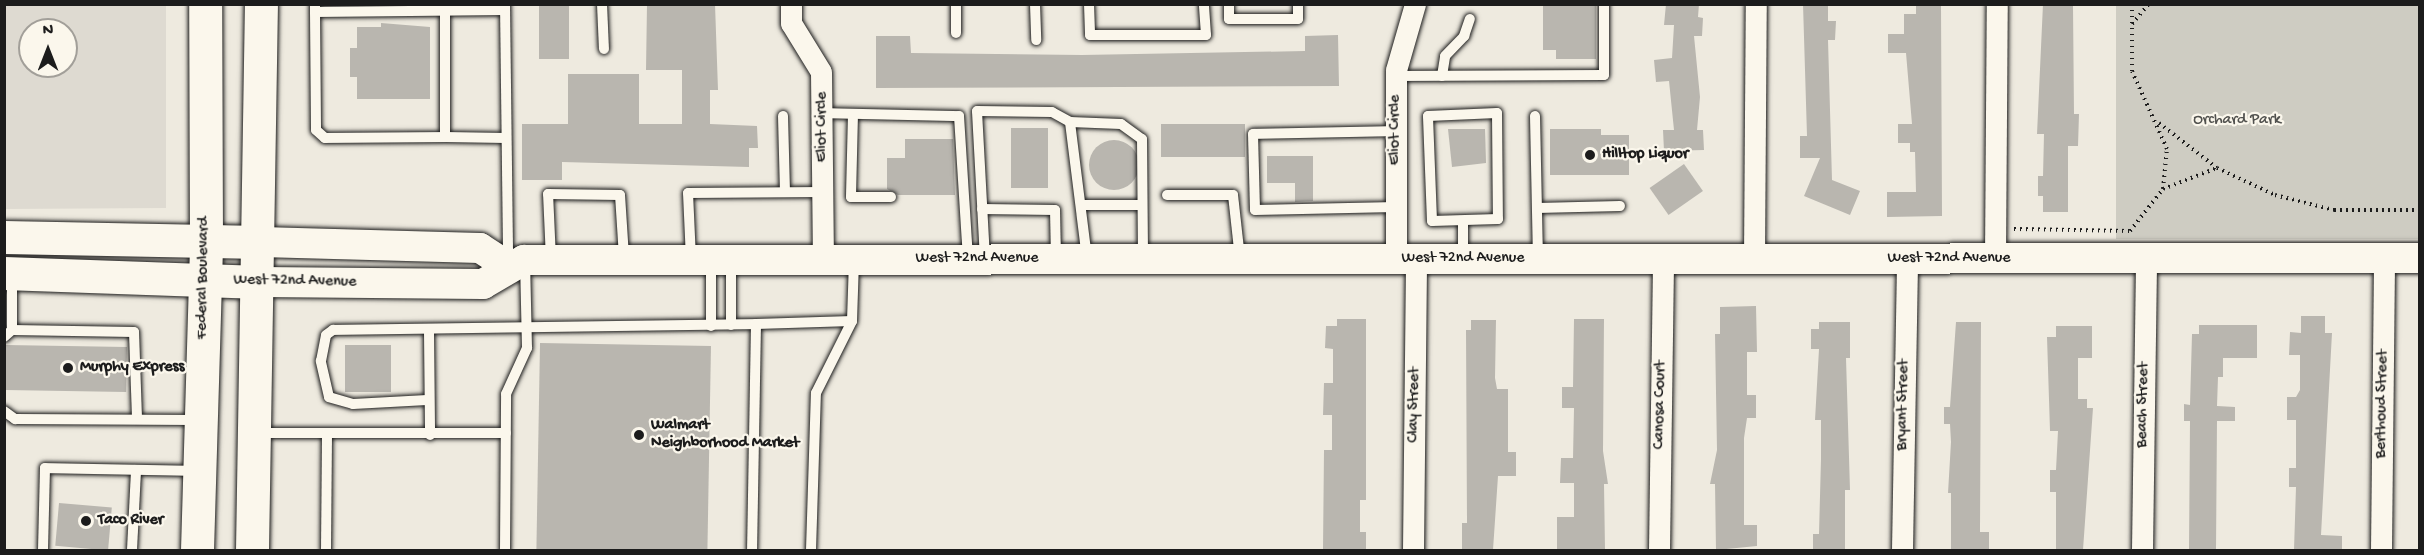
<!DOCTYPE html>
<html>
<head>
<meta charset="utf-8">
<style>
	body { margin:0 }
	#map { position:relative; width:2424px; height:555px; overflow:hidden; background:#eeeadf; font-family:"Gochi Hand",sans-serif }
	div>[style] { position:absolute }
	.built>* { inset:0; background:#dedad1 }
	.green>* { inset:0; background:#ceccc2; transform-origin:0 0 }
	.building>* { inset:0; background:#b9b6af; transform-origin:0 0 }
	.round { border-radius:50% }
	.path>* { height:4px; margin-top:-2px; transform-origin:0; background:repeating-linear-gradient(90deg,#1c1c1c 0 1.5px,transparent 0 6px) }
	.roads { filter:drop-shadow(0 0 2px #1c1c1c) drop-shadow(0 0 2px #1c1c1c) }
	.service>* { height:10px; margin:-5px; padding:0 5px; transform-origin:5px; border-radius:5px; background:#fbf7ec }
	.minor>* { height:21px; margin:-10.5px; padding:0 10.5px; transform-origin:10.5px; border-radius:10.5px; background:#fbf7ec }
	.secondary>* { height:30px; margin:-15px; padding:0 15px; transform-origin:15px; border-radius:15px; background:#fbf7ec }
	.primary>* { height:33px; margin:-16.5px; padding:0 16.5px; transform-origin:16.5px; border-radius:16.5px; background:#fbf7ec }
	.dots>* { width:16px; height:16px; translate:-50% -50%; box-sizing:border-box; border:3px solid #fbf7ec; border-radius:50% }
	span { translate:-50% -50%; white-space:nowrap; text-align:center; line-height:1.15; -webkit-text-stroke:4.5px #fbf7ec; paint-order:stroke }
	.park-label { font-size:16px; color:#51514e }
	.street-label { font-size:16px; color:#1c1c1c }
	.poi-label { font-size:16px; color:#1c1c1c; font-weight:700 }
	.left { translate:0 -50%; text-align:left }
	.frame { position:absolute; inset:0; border:6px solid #1c1c1c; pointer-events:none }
	.north { position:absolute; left:18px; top:18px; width:60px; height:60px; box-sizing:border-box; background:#fbf7ec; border:2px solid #a29f99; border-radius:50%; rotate:0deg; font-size:16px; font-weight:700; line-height:24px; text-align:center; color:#1c1c1c }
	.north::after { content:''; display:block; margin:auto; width:21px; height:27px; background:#1c1c1c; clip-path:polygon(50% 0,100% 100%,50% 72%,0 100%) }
</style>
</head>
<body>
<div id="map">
	<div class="built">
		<div style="clip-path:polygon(evenodd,4px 5px,166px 5px,166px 208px,5px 209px,4px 5px,30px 30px,66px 30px,66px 66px,30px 66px,30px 30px)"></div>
	</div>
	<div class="green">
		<div style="left:2116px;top:5px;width:303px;height:234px"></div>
	</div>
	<div class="building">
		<div style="left:539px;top:4px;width:30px;height:55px"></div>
		<div style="clip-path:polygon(647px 4px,715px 4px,718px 90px,710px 90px,710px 124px,757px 126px,758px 148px,749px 148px,749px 167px,562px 162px,562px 180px,522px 180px,522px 124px,568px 124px,568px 74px,639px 74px,639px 124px,682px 124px,682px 70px,646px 70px)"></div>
		<div style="clip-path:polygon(1543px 4px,1596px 4px,1596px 59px,1556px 59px,1556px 50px,1543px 50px)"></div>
		<div style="clip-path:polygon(1666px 4px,1699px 4px,1698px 17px,1703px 18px,1702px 36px,1694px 36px,1700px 97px,1697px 130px,1703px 130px,1704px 150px,1664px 151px,1663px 130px,1674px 130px,1669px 81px,1656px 82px,1654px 60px,1672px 58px,1674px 25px,1664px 25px)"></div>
		<div style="clip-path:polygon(1803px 4px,1828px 4px,1828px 21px,1836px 21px,1835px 40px,1828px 40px,1832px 180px,1860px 191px,1850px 215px,1804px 196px,1820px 158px,1800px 158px,1800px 136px,1807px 136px)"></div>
		<div style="clip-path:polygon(1916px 4px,1941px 4px,1942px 216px,1887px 217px,1887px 192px,1916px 192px,1915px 152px,1910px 152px,1910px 143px,1898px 143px,1898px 124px,1912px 124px,1906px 53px,1888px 53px,1888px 34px,1904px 34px,1904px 14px,1916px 14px)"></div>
		<div style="clip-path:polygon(2043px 4px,2073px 6px,2074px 114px,2079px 114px,2078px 146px,2068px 146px,2068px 212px,2043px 212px,2043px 196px,2038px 196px,2038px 176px,2043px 176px,2044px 134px,2037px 134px)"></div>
		<div style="clip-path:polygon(381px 23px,430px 27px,430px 99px,357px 99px,357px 77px,350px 77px,350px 48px,357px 48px,357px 27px,381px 27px)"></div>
		<div style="clip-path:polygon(1338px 35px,1339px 86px,876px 88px,876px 36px,910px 36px,911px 53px,1082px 55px,1305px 51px,1305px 36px)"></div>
		<div style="left:1161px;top:124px;width:84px;height:33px"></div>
		<div style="left:1011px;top:128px;width:37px;height:60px"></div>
		<div style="clip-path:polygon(1448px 129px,1485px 129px,1486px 163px,1452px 167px)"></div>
		<div style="clip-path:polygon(1550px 129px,1601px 129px,1601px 135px,1629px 135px,1629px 175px,1550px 175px)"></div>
		<div style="clip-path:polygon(905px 139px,953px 139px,955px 195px,898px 195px,887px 189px,887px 158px,905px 158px)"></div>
		<div class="round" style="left:1089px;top:140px;width:50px;height:50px"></div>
		<div style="clip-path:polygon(1267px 156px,1313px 156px,1313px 201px,1295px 202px,1295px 183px,1267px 183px)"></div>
		<div style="left:1684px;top:164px;width:33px;height:42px;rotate:55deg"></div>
		<div style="clip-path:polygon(1756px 306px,1757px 352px,1747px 352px,1747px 395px,1756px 395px,1756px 418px,1747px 418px,1744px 438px,1744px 525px,1757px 525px,1757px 546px,1716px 550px,1715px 484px,1710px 484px,1717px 450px,1715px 334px,1720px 334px,1720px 307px)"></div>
		<div style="clip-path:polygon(2301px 316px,2325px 316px,2325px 333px,2332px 333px,2321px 535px,2342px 536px,2342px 550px,2294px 550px,2296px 487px,2289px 487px,2289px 468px,2296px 468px,2296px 420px,2287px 420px,2287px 397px,2296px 397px,2300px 390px,2300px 355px,2289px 355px,2290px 332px,2301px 333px)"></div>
		<div style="clip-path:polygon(1337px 319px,1366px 319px,1366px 500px,1360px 500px,1360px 532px,1366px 532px,1366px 550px,1323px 549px,1324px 450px,1332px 450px,1332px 415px,1323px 415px,1324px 383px,1333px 383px,1333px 349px,1325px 348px,1326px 326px,1337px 326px)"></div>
		<div style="clip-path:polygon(1574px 319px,1604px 319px,1603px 451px,1608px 484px,1604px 484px,1605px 549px,1600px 550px,1557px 550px,1557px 517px,1574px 517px,1574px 483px,1560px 483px,1561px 458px,1573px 458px,1574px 408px,1562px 408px,1562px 387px,1573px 387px)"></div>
		<div style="clip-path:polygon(1471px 320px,1496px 320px,1495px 378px,1497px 389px,1508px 389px,1508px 452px,1516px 452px,1516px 476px,1498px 476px,1493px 550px,1462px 550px,1462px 523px,1467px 523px,1466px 330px,1471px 330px)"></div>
		<div style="clip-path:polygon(1819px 322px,1850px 322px,1850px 358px,1846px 358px,1850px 490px,1845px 490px,1845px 550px,1813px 550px,1813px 534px,1819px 534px,1821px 459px,1821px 420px,1815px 420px,1819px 349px,1811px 349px,1811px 329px,1819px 329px)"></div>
		<div style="clip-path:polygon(1956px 322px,1981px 322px,1980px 532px,1989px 532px,1989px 550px,1951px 550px,1951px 493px,1948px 493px,1951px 442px,1950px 424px,1944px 424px,1944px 407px,1950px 407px)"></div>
		<div style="clip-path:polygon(2199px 325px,2257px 325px,2257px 358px,2223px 358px,2223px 377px,2218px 377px,2217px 406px,2235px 407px,2235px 421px,2217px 421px,2216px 550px,2189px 550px,2190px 421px,2184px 421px,2184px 404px,2190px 405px,2192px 334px,2199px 334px)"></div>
		<div style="clip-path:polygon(2056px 326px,2092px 326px,2092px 358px,2078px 358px,2078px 399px,2087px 399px,2087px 408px,2093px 408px,2083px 550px,2056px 550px,2056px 492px,2050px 492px,2050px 470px,2056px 470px,2058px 431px,2050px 431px,2047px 337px,2056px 337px)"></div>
		<div style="left:540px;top:343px;width:171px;height:207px;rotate:1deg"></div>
		<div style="left:6px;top:345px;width:121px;height:45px;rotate:1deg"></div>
		<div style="left:345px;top:345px;width:46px;height:47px"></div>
		<div style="left:59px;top:503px;width:53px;height:43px;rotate:5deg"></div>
	</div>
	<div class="path">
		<div style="left:2132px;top:24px;width:26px;rotate:-50deg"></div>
		<div style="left:2159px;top:123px;width:73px;rotate:37.8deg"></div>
		<div style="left:2217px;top:168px;width:64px;rotate:25deg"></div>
		<div style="left:2275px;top:195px;width:61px;rotate:14.3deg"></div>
		<div style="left:2334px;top:210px;width:86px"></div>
		<div style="left:2163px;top:189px;width:58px;rotate:-21.3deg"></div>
		<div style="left:2014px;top:229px;width:116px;rotate:1deg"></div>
		<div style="left:2130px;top:231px;width:53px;rotate:-51.8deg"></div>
		<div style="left:2163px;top:189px;width:40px;rotate:-84.3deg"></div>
		<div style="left:2167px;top:149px;width:85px;rotate:-114.2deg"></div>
		<div style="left:2132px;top:71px;width:67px;rotate:-90deg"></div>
	</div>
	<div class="roads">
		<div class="service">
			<div style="left:315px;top:4px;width:8px;rotate:90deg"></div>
			<div style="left:315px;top:12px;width:190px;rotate:-0.6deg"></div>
			<div style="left:505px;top:4px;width:258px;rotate:89.3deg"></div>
			<div style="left:602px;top:4px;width:45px;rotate:87.5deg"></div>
			<div style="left:956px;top:4px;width:29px;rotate:90deg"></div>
			<div style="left:1035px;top:4px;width:36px;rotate:88deg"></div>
			<div style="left:1089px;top:4px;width:31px;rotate:88deg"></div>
			<div style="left:1090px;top:35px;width:116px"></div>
			<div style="left:1206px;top:35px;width:31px;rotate:-94deg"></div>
			<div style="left:1229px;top:4px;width:15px;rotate:90deg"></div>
			<div style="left:1229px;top:19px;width:69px"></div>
			<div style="left:1298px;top:19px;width:15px;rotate:-90deg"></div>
			<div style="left:315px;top:12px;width:118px;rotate:89.5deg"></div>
			<div style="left:316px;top:130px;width:12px;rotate:42deg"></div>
			<div style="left:325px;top:138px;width:120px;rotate:-0.5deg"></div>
			<div style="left:445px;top:137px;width:126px;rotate:-90deg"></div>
			<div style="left:1396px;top:76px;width:208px;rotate:-0.3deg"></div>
			<div style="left:1604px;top:75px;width:71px;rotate:-90deg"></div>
			<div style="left:1442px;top:76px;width:20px;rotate:-81deg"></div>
			<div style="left:1445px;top:56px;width:28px;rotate:-46deg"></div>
			<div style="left:1464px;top:36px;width:18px;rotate:-71deg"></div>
			<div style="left:823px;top:113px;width:136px;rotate:1.3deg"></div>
			<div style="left:959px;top:116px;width:142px;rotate:86.4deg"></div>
			<div style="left:1497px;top:113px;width:106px;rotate:89.5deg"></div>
			<div style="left:1498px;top:219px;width:66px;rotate:178.3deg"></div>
			<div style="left:1432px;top:221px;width:105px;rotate:-92.2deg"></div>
			<div style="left:1428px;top:116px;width:69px;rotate:-2.5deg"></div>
			<div style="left:853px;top:114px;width:83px;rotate:91.4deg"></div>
			<div style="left:851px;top:197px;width:40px"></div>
			<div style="left:783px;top:116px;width:76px;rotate:88.5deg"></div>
			<div style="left:1535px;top:116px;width:140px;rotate:88.8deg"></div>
			<div style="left:1070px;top:122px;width:137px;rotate:82.9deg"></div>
			<div style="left:1395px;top:131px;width:142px;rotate:178.8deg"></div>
			<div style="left:1253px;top:134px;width:76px;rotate:88.5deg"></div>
			<div style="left:1255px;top:210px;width:141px;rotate:-1.2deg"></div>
			<div style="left:445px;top:137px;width:61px;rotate:0.9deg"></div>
			<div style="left:1167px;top:195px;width:66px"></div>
			<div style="left:1233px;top:195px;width:63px;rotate:83.7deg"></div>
			<div style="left:1082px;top:205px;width:60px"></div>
			<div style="left:1537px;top:208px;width:83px;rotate:-1.4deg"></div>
			<div style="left:982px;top:209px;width:73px;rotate:0.8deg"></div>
			<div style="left:1055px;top:210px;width:47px;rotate:88.8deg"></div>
			<div style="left:1463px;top:221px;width:36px;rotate:90deg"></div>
			<div style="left:551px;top:259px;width:65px;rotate:-92.6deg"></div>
			<div style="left:548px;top:194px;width:72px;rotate:0.8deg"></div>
			<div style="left:620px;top:195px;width:62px;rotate:86.3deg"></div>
			<div style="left:691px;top:259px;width:66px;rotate:-92.6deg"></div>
			<div style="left:688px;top:193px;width:135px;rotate:-0.4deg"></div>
			<div style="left:985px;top:259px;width:148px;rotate:-93.1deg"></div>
			<div style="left:977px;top:111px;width:75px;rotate:0.8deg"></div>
			<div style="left:1052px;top:112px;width:21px;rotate:29deg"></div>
			<div style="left:1070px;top:122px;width:51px;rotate:2.2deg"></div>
			<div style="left:1121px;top:124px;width:26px;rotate:36deg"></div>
			<div style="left:1142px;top:139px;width:120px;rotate:89.5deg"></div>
			<div style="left:711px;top:263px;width:63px;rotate:90deg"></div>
			<div style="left:731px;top:263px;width:62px;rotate:90deg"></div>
			<div style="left:756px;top:324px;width:96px;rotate:-1.8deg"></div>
			<div style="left:12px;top:330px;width:122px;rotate:0.9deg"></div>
			<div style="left:134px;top:332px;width:87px;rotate:88deg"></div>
			<div style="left:429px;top:332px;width:103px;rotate:89.4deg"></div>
			<div style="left:4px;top:337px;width:11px;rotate:-41deg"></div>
			<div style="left:12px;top:330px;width:53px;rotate:-90deg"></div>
			<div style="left:427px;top:400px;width:74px;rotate:176.9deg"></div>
			<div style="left:353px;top:404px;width:25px;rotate:-164deg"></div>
			<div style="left:329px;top:397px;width:37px;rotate:-103deg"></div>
			<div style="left:321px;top:361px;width:26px;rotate:-79deg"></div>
			<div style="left:326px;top:335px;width:9px;rotate:-36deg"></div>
			<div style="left:333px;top:330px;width:423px;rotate:-0.8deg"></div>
			<div style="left:756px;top:324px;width:226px;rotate:91deg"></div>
			<div style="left:4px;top:411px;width:14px;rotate:36deg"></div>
			<div style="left:15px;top:419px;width:181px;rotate:0.3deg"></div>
			<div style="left:257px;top:433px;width:249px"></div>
			<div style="left:43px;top:550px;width:82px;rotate:-88.6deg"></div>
			<div style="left:45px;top:468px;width:151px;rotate:1.1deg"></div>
			<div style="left:132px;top:550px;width:80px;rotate:-87.1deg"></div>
			<div style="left:326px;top:550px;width:117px;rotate:-89.5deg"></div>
			<div style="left:505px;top:550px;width:156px;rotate:-89.6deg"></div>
			<div style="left:506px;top:394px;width:51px;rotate:-65.5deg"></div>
			<div style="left:527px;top:348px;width:85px;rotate:-91.3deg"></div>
			<div style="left:811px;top:550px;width:157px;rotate:-88.2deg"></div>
			<div style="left:816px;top:393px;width:80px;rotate:-63.4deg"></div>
			<div style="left:852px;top:321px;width:59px;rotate:-88.1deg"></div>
		</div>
		<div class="minor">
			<div style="left:791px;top:4px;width:19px;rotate:90deg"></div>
			<div style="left:791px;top:23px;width:57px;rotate:58.5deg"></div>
			<div style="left:821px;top:72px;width:187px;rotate:89.4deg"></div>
			<div style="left:1396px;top:258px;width:188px;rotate:-90deg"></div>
			<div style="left:1396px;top:70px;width:69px;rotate:-73.9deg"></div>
			<div style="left:1754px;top:259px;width:255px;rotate:-89.6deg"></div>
			<div style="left:1995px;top:259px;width:255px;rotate:-89.6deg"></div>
			<div style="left:1413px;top:550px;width:291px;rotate:-89.4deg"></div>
			<div style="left:1659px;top:550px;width:291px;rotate:-89.2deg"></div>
			<div style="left:1902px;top:550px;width:291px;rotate:-89deg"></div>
			<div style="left:2142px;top:550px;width:291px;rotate:-89.2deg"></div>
			<div style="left:2381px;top:550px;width:292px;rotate:-89.4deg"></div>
		</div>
		<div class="secondary">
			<div style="left:261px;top:242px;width:219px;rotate:1.6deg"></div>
			<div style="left:480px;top:248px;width:33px;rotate:33deg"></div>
			<div style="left:260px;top:282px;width:223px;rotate:0.5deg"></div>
			<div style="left:483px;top:284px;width:48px;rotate:-30.3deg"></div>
			<div style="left:524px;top:260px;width:1896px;rotate:-0.06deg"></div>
		</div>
		<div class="primary">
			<div style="left:4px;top:237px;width:257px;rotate:1.1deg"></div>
			<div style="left:4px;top:273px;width:256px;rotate:2deg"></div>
			<div style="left:197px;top:550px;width:310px;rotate:-88.3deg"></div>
			<div style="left:206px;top:240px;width:236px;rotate:-90.2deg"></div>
			<div style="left:252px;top:550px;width:546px;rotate:-89.06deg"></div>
		</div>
	</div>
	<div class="dots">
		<div style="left:1590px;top:155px;background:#1c1c1c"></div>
		<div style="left:68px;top:368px;background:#1c1c1c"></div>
		<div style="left:639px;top:435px;background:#1c1c1c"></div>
		<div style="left:86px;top:521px;background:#1c1c1c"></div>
	</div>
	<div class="park-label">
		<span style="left:2237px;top:121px">Orchard Park</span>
	</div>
	<div class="street-label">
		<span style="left:823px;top:127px;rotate:-90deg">Eliot Circle</span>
		<span style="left:1396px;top:130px;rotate:-90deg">Eliot Circle</span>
		<span style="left:977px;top:259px">West 72nd Avenue</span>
		<span style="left:1463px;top:259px">West 72nd Avenue</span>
		<span style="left:1949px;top:259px">West 72nd Avenue</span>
		<span style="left:204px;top:278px;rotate:-89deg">Federal Boulevard</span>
		<span style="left:295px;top:282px;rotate:1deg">West 72nd Avenue</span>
		<span style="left:2383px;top:404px;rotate:-89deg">Berthoud Street</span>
		<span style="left:1415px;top:405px;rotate:-89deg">Clay Street</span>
		<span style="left:1661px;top:405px;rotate:-89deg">Canosa Court</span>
		<span style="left:1904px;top:405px;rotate:-89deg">Bryant Street</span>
		<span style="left:2144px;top:405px;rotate:-89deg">Beach Street</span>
	</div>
	<div class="poi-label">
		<span class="left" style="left:1602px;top:155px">Hilltop Liquor</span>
		<span class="left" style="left:80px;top:368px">Murphy Express</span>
		<span class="left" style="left:651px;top:435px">Walmart<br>Neighborhood Market</span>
		<span class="left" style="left:98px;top:521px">Taco River</span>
	</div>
	<div class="frame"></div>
	<div class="north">N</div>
</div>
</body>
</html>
